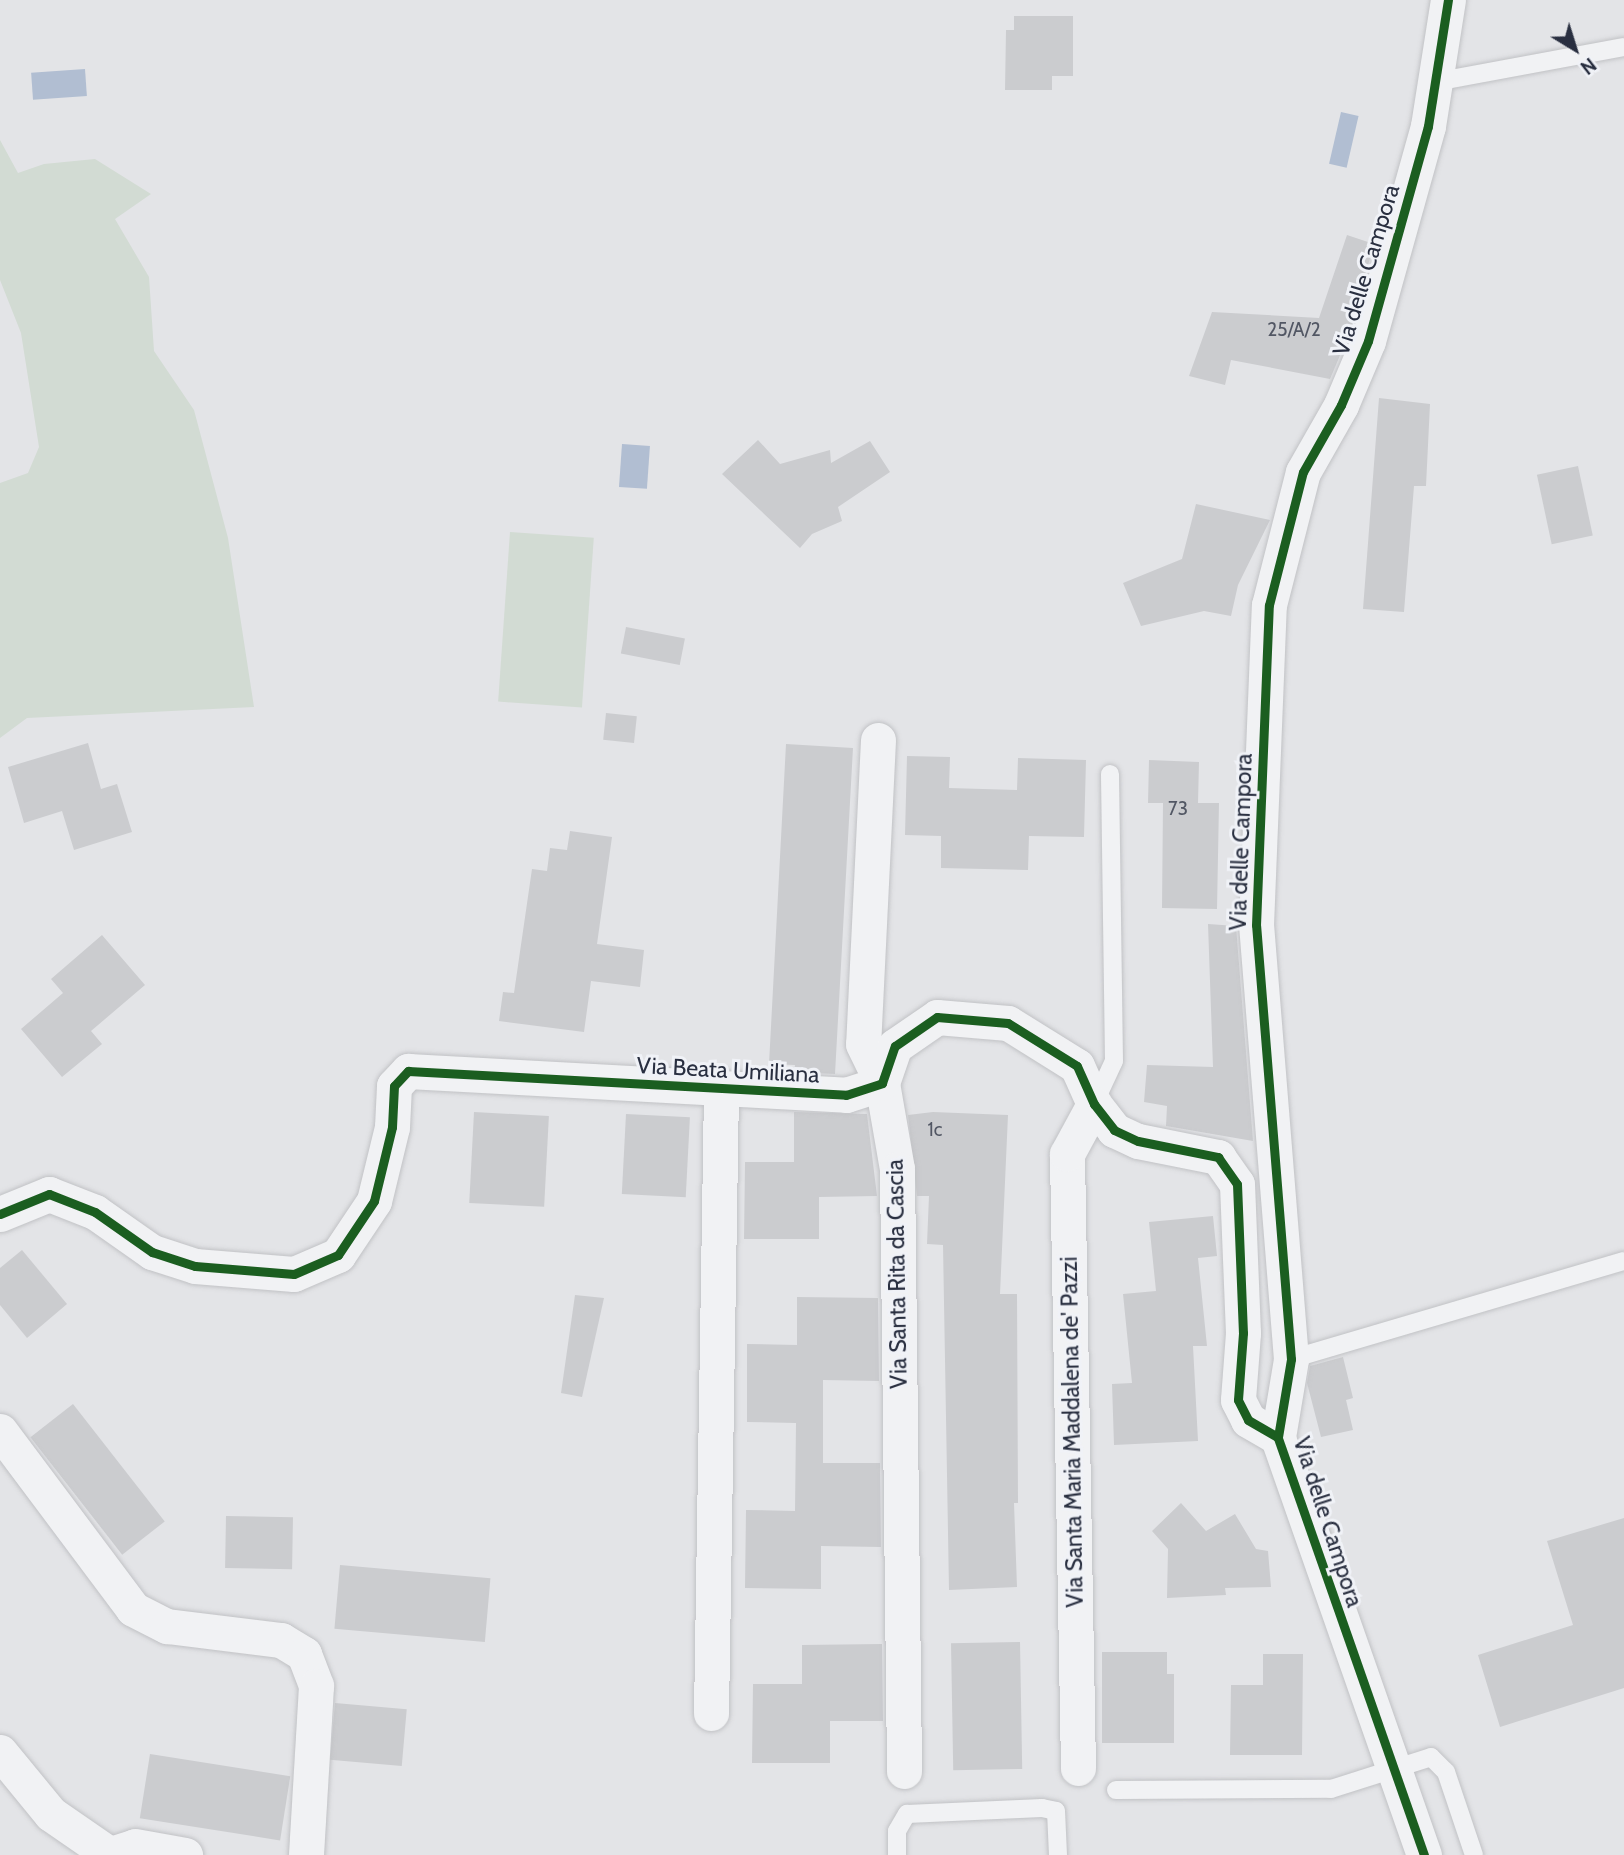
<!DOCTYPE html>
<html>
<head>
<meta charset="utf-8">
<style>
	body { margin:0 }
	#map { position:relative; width:1624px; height:1855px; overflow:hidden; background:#e3e4e7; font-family:Cabin,sans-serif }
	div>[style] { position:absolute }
	.green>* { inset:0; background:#d2dbd3; transform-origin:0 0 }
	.water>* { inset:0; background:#b1bed2; transform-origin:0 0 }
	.building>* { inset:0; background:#cbcccf; transform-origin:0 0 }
	.roads { filter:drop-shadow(0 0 2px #c1c2c5) drop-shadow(0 0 2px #c1c2c5) }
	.lane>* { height:18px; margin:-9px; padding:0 9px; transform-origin:9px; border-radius:9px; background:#f1f2f4 }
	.street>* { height:35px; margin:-17.5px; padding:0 17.5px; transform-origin:17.5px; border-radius:17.5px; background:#f1f2f4 }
	.cycleway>* { height:9px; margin:-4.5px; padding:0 4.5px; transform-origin:4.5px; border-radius:4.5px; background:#1b5e20 }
	span { translate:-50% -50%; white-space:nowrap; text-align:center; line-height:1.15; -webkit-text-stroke:6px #f0f2f7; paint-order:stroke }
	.number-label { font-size:19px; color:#525764 }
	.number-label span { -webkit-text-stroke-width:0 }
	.street-label { font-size:23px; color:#292f40 }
	.north { position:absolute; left:1540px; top:14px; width:70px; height:70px; -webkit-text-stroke:5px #f0f2f7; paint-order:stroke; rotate:142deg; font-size:19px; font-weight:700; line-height:28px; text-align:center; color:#292f40 }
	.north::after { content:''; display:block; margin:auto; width:24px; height:32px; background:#292f40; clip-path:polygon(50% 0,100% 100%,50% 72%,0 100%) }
</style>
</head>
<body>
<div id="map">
	<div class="green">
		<div style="clip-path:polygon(0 140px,18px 173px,44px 164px,95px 159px,151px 194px,115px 219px,149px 277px,154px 351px,194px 410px,228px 538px,254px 707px,27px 718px,0 738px,0 483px,28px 473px,39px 447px,21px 333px,0 280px)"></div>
		<div style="left:510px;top:532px;width:84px;height:170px;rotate:4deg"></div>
	</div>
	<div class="water">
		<div style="left:85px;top:69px;width:27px;height:54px;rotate:86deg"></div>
		<div style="left:1341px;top:112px;width:18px;height:53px;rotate:13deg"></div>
		<div style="left:622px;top:444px;width:28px;height:43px;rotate:4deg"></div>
	</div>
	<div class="building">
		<div style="clip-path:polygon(1014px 16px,1073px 16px,1073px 76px,1052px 76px,1052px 90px,1005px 90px,1006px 30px,1014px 30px)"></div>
		<div style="clip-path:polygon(1347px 235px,1374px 244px,1349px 334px,1330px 379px,1231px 360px,1225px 385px,1189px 376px,1212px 312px,1319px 318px)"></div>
		<div style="clip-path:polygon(1379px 398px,1430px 404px,1426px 486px,1414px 486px,1404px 612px,1363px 609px)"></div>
		<div style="clip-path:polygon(758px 440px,780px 464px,830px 450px,831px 463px,870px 441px,890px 472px,838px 507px,842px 521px,812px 534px,800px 548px,722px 474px)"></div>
		<div style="left:1578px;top:466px;width:71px;height:42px;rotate:78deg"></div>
		<div style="clip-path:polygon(1196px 504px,1270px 520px,1238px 585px,1231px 616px,1204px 611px,1141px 626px,1123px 583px,1182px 559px)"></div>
		<div style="left:626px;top:627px;width:60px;height:27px;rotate:11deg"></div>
		<div style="left:606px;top:713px;width:31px;height:27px;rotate:6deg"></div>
		<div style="clip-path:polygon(88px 743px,101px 789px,117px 784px,132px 832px,74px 850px,62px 811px,24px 823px,8px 767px)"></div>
		<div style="clip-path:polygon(786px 744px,853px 748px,835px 1074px,794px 1072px,795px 1065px,769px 1064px)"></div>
		<div style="clip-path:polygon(907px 756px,950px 757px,949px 788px,1017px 790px,1018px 758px,1086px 760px,1084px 837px,1029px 836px,1028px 870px,941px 868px,941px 836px,905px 835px)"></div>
		<div style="clip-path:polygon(1149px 760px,1199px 762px,1198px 803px,1219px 803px,1217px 909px,1162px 908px,1163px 803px,1148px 803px)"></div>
		<div style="clip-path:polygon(570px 831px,612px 837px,597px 944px,644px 950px,640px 987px,591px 981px,584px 1032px,499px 1021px,503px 992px,514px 993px,532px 869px,547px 871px,550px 848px,567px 850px)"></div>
		<div style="clip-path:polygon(1208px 924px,1236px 926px,1253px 1141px,1166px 1126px,1167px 1106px,1144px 1102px,1147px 1065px,1213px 1067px)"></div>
		<div style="clip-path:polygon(102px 935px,145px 985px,91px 1031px,102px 1044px,62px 1077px,21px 1029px,63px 993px,51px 979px)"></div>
		<div style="left:474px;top:1112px;width:75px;height:91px;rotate:3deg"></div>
		<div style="clip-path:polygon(794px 1112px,867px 1114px,877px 1196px,819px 1197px,819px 1239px,744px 1239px,745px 1162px,794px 1162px)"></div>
		<div style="clip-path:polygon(933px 1112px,1008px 1115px,1000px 1294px,1017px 1294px,1018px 1503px,1014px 1503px,1017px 1587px,949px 1590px,943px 1245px,927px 1244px,929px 1196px,917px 1196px,908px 1115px)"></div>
		<div style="left:626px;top:1114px;width:64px;height:80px;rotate:3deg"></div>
		<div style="clip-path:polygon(1213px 1216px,1217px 1256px,1198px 1258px,1207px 1346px,1193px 1346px,1198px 1441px,1114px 1445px,1112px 1384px,1132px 1383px,1123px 1294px,1156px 1291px,1149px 1222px)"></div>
		<div style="clip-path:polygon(22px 1250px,67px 1304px,27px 1338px,0 1305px,0 1268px)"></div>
		<div style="clip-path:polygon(575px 1295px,604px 1298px,582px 1397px,561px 1393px)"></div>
		<div style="clip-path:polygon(797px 1297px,878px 1298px,879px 1381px,823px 1380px,823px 1463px,880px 1463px,881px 1547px,821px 1546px,821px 1589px,745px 1588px,746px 1510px,795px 1511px,796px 1423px,747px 1422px,747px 1344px,797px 1345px)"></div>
		<div style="clip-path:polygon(1343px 1357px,1353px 1398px,1346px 1400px,1353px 1430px,1321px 1437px,1307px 1383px,1310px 1366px)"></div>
		<div style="left:73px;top:1404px;width:149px;height:54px;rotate:52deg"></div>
		<div style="clip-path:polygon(1181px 1503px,1206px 1531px,1235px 1514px,1256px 1549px,1268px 1551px,1271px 1587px,1225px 1588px,1226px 1595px,1167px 1598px,1168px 1549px,1152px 1531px)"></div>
		<div style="left:226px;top:1516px;width:67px;height:52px;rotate:1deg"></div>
		<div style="clip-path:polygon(1624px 1518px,1624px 1688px,1500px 1727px,1478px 1655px,1573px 1625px,1547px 1541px)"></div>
		<div style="left:340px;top:1565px;width:151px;height:64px;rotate:5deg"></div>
		<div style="left:1020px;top:1642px;width:127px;height:69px;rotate:89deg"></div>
		<div style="clip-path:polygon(882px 1644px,883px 1721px,830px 1721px,830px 1763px,752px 1763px,753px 1684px,802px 1684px,802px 1645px)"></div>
		<div style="clip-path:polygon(1102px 1652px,1167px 1652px,1167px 1674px,1174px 1674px,1174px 1743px,1102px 1743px)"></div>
		<div style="clip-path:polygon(1263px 1654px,1303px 1654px,1302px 1755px,1230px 1755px,1231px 1685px,1263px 1685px)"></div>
		<div style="left:335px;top:1703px;width:72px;height:57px;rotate:5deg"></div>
		<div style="left:150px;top:1754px;width:142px;height:65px;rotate:9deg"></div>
	</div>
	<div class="roads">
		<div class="lane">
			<div style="left:1435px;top:82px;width:192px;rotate:-10.5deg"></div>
			<div style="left:1094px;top:1104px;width:47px;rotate:-65.1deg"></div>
			<div style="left:1114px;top:1061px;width:287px;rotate:-90.8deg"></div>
			<div style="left:1291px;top:1359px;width:347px;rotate:-16.4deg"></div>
			<div style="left:1116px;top:1790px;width:215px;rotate:-0.3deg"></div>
			<div style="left:1331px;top:1789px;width:105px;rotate:-17.7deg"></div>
			<div style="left:1431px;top:1757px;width:21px;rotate:45deg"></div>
			<div style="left:1446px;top:1772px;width:88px;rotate:71.4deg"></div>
			<div style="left:897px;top:1855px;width:24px;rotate:-90deg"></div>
			<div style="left:897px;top:1831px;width:20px;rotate:-60deg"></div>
			<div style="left:907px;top:1814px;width:135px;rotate:-2.5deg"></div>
			<div style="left:1042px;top:1808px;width:14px;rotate:12deg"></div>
			<div style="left:1056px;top:1811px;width:44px;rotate:87.4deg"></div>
		</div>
		<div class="street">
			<div style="left:878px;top:740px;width:304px;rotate:92.8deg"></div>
			<div style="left:863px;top:1044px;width:43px;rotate:64deg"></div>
			<div style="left:882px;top:1083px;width:87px;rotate:80.1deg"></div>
			<div style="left:897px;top:1169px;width:602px;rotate:89.33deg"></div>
			<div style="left:0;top:1214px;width:53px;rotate:-22.2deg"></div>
			<div style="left:49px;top:1194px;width:49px;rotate:21.4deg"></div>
			<div style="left:95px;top:1212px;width:70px;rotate:35.1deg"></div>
			<div style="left:152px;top:1252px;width:45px;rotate:18deg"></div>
			<div style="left:195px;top:1266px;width:99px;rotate:4.6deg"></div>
			<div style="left:294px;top:1274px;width:48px;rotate:-23.4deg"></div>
			<div style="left:338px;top:1255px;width:65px;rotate:-56.3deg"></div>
			<div style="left:374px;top:1201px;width:76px;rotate:-76.3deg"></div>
			<div style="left:392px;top:1127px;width:41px;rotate:-87.2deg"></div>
			<div style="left:394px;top:1086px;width:21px;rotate:-47deg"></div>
			<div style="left:408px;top:1071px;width:439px;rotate:3.1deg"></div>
			<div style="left:846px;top:1095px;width:38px;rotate:-18deg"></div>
			<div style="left:882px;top:1083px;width:39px;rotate:-71deg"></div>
			<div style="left:895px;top:1046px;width:51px;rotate:-34.6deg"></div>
			<div style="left:937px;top:1017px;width:71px;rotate:4.8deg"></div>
			<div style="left:1008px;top:1023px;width:81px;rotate:31.9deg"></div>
			<div style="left:1077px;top:1066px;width:42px;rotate:65.9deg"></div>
			<div style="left:1094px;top:1104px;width:33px;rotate:52deg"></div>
			<div style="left:1114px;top:1130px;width:26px;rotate:25deg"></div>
			<div style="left:1138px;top:1141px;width:82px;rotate:11.3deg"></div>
			<div style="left:1218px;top:1157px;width:33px;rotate:55deg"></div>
			<div style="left:1237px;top:1184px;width:149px;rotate:87.7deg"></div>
			<div style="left:1243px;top:1333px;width:67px;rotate:94.3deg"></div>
			<div style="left:1238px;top:1400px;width:22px;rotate:63deg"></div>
			<div style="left:1248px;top:1420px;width:34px;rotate:30deg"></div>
			<div style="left:0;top:1431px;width:222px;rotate:53.2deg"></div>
			<div style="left:133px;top:1609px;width:38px;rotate:27deg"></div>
			<div style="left:167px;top:1626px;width:115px;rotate:7deg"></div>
			<div style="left:281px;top:1640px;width:27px;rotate:31deg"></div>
			<div style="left:304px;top:1654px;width:34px;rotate:69deg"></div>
			<div style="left:316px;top:1686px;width:169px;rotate:93.4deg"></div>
			<div style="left:711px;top:1713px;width:623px;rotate:-89.08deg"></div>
			<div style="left:0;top:1752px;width:80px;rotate:50.6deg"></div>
			<div style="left:51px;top:1814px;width:70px;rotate:34.6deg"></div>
			<div style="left:1078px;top:1768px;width:614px;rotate:-91.03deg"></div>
			<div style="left:1067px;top:1154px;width:57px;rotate:-61.6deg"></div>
			<div style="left:108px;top:1855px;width:28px;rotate:-18deg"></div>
			<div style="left:135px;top:1846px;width:51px;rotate:10.2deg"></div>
			<div style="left:1424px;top:1855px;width:443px;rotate:-109.3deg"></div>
			<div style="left:1278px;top:1437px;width:79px;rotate:-80.5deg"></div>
			<div style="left:1291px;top:1359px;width:435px;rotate:-94.6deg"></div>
			<div style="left:1256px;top:925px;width:320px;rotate:-87.7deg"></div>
			<div style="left:1269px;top:605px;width:137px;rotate:-75.7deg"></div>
			<div style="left:1303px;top:472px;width:77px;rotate:-60.4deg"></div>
			<div style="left:1341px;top:405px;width:69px;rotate:-67.1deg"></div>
			<div style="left:1368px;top:341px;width:223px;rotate:-74.4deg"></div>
			<div style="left:1428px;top:126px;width:128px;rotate:-81deg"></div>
		</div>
	</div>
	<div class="cycleway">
		<div style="left:0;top:1214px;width:53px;rotate:-22.2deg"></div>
		<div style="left:49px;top:1194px;width:49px;rotate:21.4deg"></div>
		<div style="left:95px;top:1212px;width:70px;rotate:35.1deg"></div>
		<div style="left:152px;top:1252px;width:45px;rotate:18deg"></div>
		<div style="left:195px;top:1266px;width:99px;rotate:4.6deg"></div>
		<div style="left:294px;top:1274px;width:48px;rotate:-23.4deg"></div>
		<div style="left:338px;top:1255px;width:65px;rotate:-56.3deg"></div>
		<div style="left:374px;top:1201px;width:76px;rotate:-76.3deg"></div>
		<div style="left:392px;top:1127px;width:41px;rotate:-87.2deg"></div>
		<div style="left:394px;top:1086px;width:21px;rotate:-47deg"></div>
		<div style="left:408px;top:1071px;width:439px;rotate:3.1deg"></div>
		<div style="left:846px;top:1095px;width:38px;rotate:-18deg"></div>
		<div style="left:882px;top:1083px;width:39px;rotate:-71deg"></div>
		<div style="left:895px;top:1046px;width:51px;rotate:-34.6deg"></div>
		<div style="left:937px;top:1017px;width:71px;rotate:4.8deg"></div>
		<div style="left:1008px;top:1023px;width:81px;rotate:31.9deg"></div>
		<div style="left:1077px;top:1066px;width:42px;rotate:65.9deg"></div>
		<div style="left:1094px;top:1104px;width:33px;rotate:52deg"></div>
		<div style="left:1114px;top:1130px;width:26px;rotate:25deg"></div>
		<div style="left:1138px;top:1141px;width:82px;rotate:11.3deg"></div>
		<div style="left:1218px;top:1157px;width:33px;rotate:55deg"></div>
		<div style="left:1237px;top:1184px;width:149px;rotate:87.7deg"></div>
		<div style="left:1243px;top:1333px;width:67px;rotate:94.3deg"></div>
		<div style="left:1238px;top:1400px;width:22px;rotate:63deg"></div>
		<div style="left:1248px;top:1420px;width:34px;rotate:30deg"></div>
		<div style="left:1424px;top:1855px;width:443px;rotate:-109.3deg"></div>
		<div style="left:1278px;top:1437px;width:79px;rotate:-80.5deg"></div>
		<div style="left:1291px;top:1359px;width:435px;rotate:-94.6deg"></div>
		<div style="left:1256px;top:925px;width:320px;rotate:-87.7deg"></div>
		<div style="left:1269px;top:605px;width:137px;rotate:-75.7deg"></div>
		<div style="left:1303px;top:472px;width:77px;rotate:-60.4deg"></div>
		<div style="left:1341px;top:405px;width:69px;rotate:-67.1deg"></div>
		<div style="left:1368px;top:341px;width:223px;rotate:-74.4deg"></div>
		<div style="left:1428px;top:126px;width:128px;rotate:-81deg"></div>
	</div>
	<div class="number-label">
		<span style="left:1294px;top:330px">25/A/2</span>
		<span style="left:1178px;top:809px">73</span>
		<span style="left:935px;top:1130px">1c</span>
	</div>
	<div class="street-label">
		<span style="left:1366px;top:270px;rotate:-73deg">Via delle Campora</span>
		<span style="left:1241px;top:842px;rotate:-88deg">Via delle Campora</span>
		<span style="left:728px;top:1070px;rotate:3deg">Via Beata Umiliana</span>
		<span style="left:897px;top:1274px;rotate:-91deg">Via Santa Rita da Cascia</span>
		<span style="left:1072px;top:1432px;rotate:-91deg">Via Santa Maria Maddalena de' Pazzi</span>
		<span style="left:1328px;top:1522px;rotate:72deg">Via delle Campora</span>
	</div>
	<div class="north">N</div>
</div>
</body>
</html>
